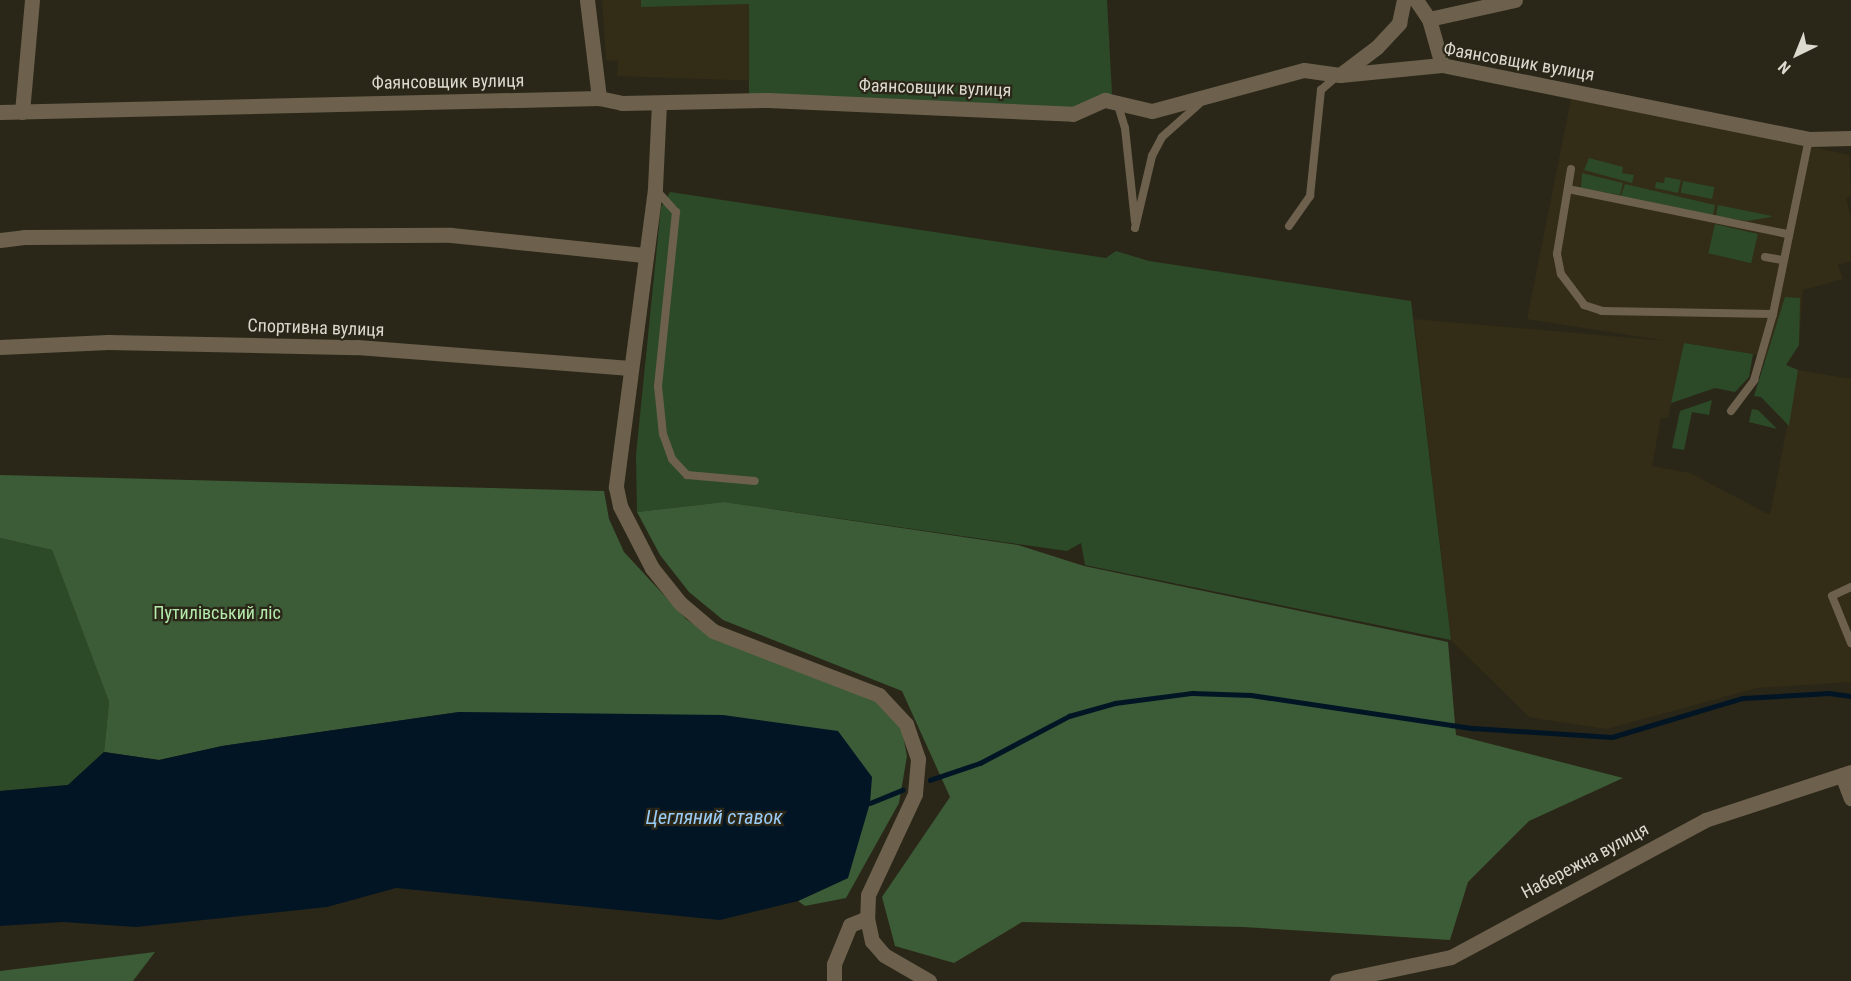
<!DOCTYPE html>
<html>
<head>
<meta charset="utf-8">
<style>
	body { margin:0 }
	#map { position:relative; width:1851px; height:981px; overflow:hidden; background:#2b2718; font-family:"Roboto Condensed",sans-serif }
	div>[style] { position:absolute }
	.built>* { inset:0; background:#332c16 }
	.green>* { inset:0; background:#2c4a28; transform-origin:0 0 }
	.forest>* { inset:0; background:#3b5c36 }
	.water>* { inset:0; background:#021525 }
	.stream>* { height:4.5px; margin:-2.25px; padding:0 2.25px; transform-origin:2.25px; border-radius:2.25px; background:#021525 }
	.service>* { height:8px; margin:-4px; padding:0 4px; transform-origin:4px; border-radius:4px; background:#6d614e }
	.minor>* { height:15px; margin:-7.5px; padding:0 7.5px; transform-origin:7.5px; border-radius:7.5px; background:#6d614e }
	span { translate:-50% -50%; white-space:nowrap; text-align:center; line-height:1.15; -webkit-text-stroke:4.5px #2b2718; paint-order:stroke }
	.street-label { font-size:18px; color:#dcd9cf }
	.park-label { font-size:18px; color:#b4eaab }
	.water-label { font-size:20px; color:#99ccf7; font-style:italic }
	.north { position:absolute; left:1767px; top:24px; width:60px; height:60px; -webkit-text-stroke:4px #2b2718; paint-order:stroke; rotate:223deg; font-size:16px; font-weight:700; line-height:24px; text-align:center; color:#dcd9cf }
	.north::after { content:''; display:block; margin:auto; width:21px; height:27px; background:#dcd9cf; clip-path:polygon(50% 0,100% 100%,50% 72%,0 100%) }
</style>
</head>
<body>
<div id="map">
	<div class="built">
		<div style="clip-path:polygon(602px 0,790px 0,792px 82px,617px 76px,618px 61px,606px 60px)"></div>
		<div style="clip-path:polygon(1572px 94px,1849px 155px,1851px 196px,1846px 198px,1851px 218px,1851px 261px,1838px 265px,1843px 279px,1803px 290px,1799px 345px,1786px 365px,1753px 354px,1684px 343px,1668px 418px,1661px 418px,1652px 466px,1690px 473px,1770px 515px,1798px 370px,1851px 379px,1851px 682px,1757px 688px,1606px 729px,1529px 717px,1451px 640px,1414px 319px,1667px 341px,1527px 319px)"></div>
	</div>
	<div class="green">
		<div style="clip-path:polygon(641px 0,1107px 0,1112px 94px,1072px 113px,749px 97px,749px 4px,641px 7px)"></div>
		<div style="clip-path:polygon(1589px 158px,1623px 167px,1622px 173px,1634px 175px,1632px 183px,1584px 170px)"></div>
		<div style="clip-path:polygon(1582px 173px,1623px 183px,1620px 195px,1581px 188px)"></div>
		<div style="clip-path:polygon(1665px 177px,1681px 180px,1678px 193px,1655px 188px,1656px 182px,1664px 183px)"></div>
		<div style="left:1683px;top:181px;width:32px;height:12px;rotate:11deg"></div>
		<div style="clip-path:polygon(1625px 184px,1715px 205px,1713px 215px,1621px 196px)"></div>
		<div style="clip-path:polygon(670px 192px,1106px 258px,1116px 251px,1149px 261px,1411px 301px,1451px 640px,1085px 565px,1081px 543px,1067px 551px,724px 502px,637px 512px,636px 455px,661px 207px)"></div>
		<div style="clip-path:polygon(1718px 205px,1772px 216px,1771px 217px,1747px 221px,1716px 216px)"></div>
		<div style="left:1715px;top:224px;width:44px;height:30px;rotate:13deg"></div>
		<div style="clip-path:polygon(1785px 297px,1800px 298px,1799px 345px,1786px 365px,1798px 370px,1789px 426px,1761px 397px,1754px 396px)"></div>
		<div style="clip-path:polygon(1684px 343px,1753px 354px,1749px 377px,1735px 392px,1715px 388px,1671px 403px)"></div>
		<div style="clip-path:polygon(1712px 400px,1709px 415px,1692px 412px,1684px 450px,1672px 448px,1680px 411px)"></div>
		<div style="clip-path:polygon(1752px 409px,1758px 410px,1777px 429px,1749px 422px)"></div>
		<div style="clip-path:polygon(0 538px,52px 550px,109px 702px,104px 752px,68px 785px,0 791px)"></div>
	</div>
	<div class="forest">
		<div style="clip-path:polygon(0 475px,604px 491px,609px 519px,624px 552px,686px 619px,718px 641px,875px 696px,900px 720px,907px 756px,899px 803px,846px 898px,805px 906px,798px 901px,848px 878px,459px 712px,222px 746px,159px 760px,104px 752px,109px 702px,52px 550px,0 538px)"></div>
		<div style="clip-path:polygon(724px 502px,1018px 545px,1084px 566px,1448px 642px,1456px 735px,1623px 778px,1529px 821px,1468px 882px,1450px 940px,1243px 927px,1022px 922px,954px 963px,895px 946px,882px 897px,950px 797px,902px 691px,723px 620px,689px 592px,660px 555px,637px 512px)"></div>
		<div style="clip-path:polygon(155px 952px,133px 981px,0 981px,0 971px)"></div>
	</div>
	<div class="water">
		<div style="clip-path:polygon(459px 712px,723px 715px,838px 731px,872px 777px,870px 803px,848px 878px,798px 901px,720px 920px,396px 888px,327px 907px,136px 927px,63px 922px,0 926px,0 791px,68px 785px,104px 752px,159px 760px,222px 746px)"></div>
	</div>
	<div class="stream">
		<div style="left:930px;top:780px;width:53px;rotate:-18.8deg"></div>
		<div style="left:980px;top:763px;width:101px;rotate:-27.8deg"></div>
		<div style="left:1069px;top:716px;width:48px;rotate:-15.8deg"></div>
		<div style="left:1115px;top:703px;width:78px;rotate:-7.4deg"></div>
		<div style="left:1192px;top:693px;width:59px;rotate:1.9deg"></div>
		<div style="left:1251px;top:695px;width:224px;rotate:8.5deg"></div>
		<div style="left:1473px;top:728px;width:139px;rotate:3.7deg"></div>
		<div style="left:1612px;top:737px;width:137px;rotate:-16.6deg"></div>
		<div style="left:1743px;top:698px;width:86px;rotate:-3.3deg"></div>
		<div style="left:1829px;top:693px;width:22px;rotate:8deg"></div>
		<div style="left:870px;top:803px;width:35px;rotate:-22deg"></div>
	</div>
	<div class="service">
		<div style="left:1117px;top:102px;width:27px;rotate:73deg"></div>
		<div style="left:1125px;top:128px;width:94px;rotate:83.9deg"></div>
		<div style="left:1571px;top:169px;width:86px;rotate:99.4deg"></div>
		<div style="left:1557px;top:254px;width:20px;rotate:79deg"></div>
		<div style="left:1561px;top:274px;width:39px;rotate:53deg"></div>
		<div style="left:1584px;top:305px;width:19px;rotate:18deg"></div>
		<div style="left:1602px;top:311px;width:171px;rotate:1deg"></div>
		<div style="left:1568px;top:189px;width:224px;rotate:11.6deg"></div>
		<div style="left:656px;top:190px;width:30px;rotate:48deg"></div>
		<div style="left:676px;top:212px;width:175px;rotate:95.9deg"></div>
		<div style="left:658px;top:386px;width:48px;rotate:84.1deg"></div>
		<div style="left:663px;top:434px;width:27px;rotate:70deg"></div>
		<div style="left:672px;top:459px;width:22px;rotate:47deg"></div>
		<div style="left:687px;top:475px;width:68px;rotate:5deg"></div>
		<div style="left:1289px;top:226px;width:37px;rotate:-55deg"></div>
		<div style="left:1310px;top:196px;width:107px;rotate:-84.1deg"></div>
		<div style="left:1321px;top:90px;width:20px;rotate:-41deg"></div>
		<div style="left:1135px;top:228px;width:74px;rotate:-76.7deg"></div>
		<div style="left:1152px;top:156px;width:21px;rotate:-62deg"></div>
		<div style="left:1162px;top:137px;width:50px;rotate:-41.7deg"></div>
		<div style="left:1765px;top:257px;width:17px;rotate:10deg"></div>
		<div style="left:1731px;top:411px;width:39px;rotate:-53deg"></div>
		<div style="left:1754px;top:380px;width:69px;rotate:-73.9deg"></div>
		<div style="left:1773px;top:314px;width:179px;rotate:-78.4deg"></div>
		<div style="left:1851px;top:587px;width:21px;rotate:155deg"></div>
		<div style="left:1832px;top:596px;width:51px;rotate:68deg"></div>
	</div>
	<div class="minor">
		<div style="left:587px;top:0;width:99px;rotate:83deg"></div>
		<div style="left:1416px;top:0;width:23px;rotate:56deg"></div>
		<div style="left:1442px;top:65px;width:48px;rotate:-105.8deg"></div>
		<div style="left:1429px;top:19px;width:88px;rotate:-12.5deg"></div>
		<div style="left:1340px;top:75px;width:46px;rotate:-37.1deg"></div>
		<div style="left:1377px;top:47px;width:33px;rotate:-47deg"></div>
		<div style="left:1399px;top:23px;width:24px;rotate:-78deg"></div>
		<div style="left:659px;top:103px;width:86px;rotate:92.7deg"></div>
		<div style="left:655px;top:189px;width:301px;rotate:97.5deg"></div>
		<div style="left:616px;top:487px;width:19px;rotate:78deg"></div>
		<div style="left:620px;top:506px;width:70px;rotate:62.7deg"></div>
		<div style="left:652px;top:568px;width:45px;rotate:51.3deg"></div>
		<div style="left:680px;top:603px;width:43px;rotate:40.3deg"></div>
		<div style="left:713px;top:631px;width:178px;rotate:21.1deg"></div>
		<div style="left:879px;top:695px;width:40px;rotate:47deg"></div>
		<div style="left:906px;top:724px;width:37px;rotate:71deg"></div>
		<div style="left:918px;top:759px;width:35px;rotate:95deg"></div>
		<div style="left:915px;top:794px;width:111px;rotate:115deg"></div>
		<div style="left:868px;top:895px;width:23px;rotate:92deg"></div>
		<div style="left:867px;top:918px;width:24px;rotate:78deg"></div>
		<div style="left:872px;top:941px;width:18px;rotate:49deg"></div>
		<div style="left:884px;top:955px;width:52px;rotate:30deg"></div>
		<div style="left:0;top:112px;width:599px;rotate:-1.34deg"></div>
		<div style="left:599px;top:98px;width:24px;rotate:12deg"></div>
		<div style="left:622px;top:103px;width:146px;rotate:-1.2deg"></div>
		<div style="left:768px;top:100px;width:305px;rotate:2.6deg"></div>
		<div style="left:1073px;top:114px;width:35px;rotate:-24deg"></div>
		<div style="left:1105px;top:100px;width:48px;rotate:13.2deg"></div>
		<div style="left:1152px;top:111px;width:157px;rotate:-15.1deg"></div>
		<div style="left:1304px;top:70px;width:36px;rotate:8deg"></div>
		<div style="left:1340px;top:75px;width:102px;rotate:-5.6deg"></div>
		<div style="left:1442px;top:65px;width:374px;rotate:11.4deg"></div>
		<div style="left:1809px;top:139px;width:42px;rotate:-1.4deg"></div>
		<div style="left:22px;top:112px;width:112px;rotate:-84.9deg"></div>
		<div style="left:0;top:240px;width:24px;rotate:-7deg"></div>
		<div style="left:24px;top:237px;width:427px;rotate:-0.3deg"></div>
		<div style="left:451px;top:235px;width:194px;rotate:5.9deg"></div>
		<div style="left:0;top:347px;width:108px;rotate:-2.7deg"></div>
		<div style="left:108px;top:342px;width:249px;rotate:1.2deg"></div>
		<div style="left:357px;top:347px;width:274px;rotate:4.4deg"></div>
		<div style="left:1842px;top:775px;width:25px;rotate:69deg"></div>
		<div style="left:834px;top:981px;width:17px;rotate:-90deg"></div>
		<div style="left:834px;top:964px;width:42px;rotate:-67.7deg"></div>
		<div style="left:850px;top:925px;width:18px;rotate:-22deg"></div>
		<div style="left:1337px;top:981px;width:116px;rotate:-11.9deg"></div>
		<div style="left:1451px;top:957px;width:289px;rotate:-28.3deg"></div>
		<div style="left:1705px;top:820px;width:154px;rotate:-18.2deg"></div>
	</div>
	<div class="street-label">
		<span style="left:1519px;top:62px;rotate:10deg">Фаянсовщик вулиця</span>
		<span style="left:448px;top:82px;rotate:-1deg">Фаянсовщик вулиця</span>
		<span style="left:935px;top:88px;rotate:2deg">Фаянсовщик вулиця</span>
		<span style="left:316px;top:328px;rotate:2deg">Спортивна вулиця</span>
		<span style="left:1585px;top:861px;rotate:-28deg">Набережна вулиця</span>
	</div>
	<div class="park-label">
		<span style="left:217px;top:613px">Путилівський ліс</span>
	</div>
	<div class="water-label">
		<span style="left:714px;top:817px">Цегляний ставок</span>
	</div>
	<div class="north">N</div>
</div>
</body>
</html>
